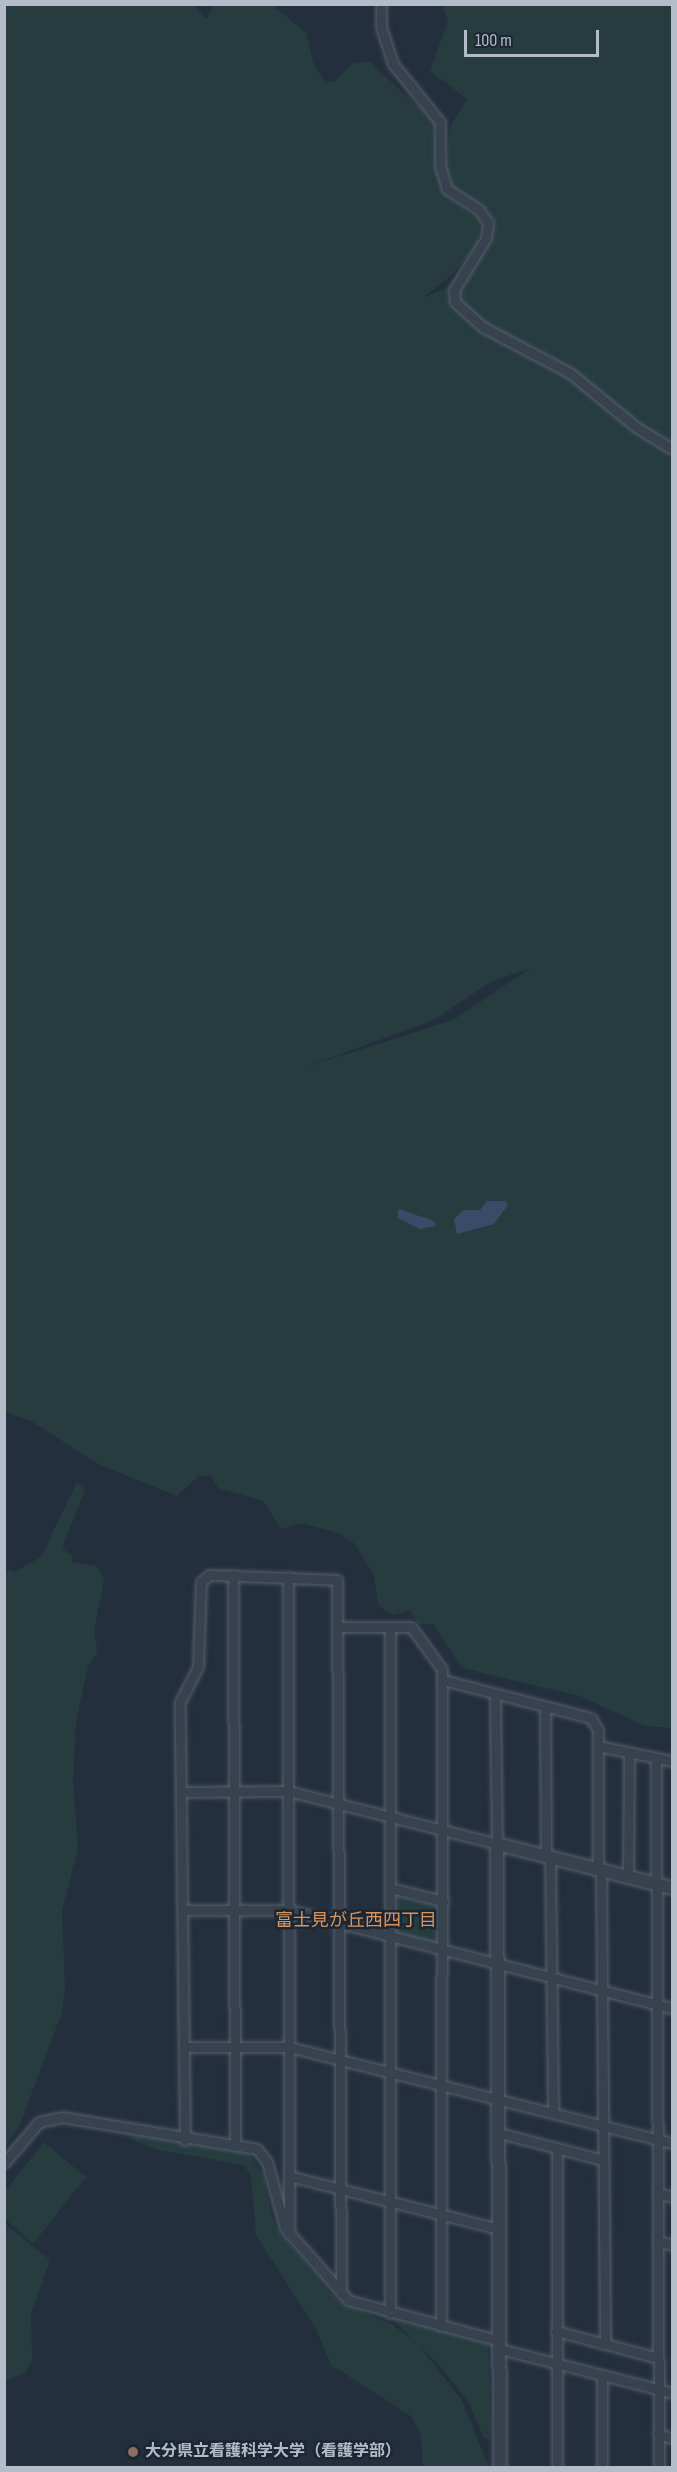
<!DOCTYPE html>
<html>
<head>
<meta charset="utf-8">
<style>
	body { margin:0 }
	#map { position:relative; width:677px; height:2472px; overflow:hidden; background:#242f3e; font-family:"Sofia Sans Condensed","Noto Sans JP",sans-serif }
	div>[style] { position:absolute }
	.green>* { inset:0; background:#263c3f }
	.water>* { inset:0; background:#394c67 }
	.roads { filter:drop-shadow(0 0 2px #565f6c) drop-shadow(0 0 2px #565f6c) }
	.minor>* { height:9px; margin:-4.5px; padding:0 4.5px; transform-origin:4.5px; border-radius:4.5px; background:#38414e }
	.tertiary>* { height:12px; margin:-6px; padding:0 6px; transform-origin:6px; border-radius:6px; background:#38414e }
	.dots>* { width:16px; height:16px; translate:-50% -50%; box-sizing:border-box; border:3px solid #1d2633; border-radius:50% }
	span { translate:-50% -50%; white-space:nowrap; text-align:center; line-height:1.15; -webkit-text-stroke:5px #1d2633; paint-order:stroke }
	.poi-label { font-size:16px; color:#b4bcc9; font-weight:700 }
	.left { translate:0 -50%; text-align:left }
	.neighbourhood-label { font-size:18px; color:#d59563 }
	.frame { position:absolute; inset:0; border:6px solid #b4bcc9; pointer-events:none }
	.scale { position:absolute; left:464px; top:30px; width:135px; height:27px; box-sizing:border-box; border:3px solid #b4bcc9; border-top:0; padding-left:8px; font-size:18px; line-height:21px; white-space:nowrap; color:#b4bcc9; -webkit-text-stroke:4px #1d2633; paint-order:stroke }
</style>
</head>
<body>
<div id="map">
	<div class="green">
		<div style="clip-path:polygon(evenodd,4px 5px,193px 5px,207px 19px,213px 5px,272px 5px,306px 33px,314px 65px,325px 81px,334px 82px,353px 63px,370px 62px,434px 121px,443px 192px,480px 221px,477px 246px,452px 275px,422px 298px,458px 283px,473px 270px,487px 247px,494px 222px,487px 210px,453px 189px,445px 171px,451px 125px,467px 99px,430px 71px,448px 21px,442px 5px,672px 5px,672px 1728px,645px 1726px,580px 1696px,462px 1668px,433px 1624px,418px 1624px,410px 1610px,393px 1615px,378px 1605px,374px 1576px,354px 1543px,338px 1533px,302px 1523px,281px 1529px,263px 1501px,218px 1488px,211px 1476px,199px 1476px,177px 1496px,98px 1464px,31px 1421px,5px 1412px,4px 5px,531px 968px,453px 1020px,303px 1068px,434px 1020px,492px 981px,531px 968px)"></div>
		<div style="clip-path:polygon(77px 1482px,85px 1490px,62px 1548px,72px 1556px,72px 1562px,97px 1566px,104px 1580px,94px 1632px,98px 1652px,88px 1667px,76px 1722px,73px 1781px,78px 1849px,62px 1911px,65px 1988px,62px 2012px,19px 2127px,5px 2148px,5px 1569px,15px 1572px,41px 1557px)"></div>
		<div style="clip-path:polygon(397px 1895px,436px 1906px,436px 1943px,397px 1933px)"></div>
		<div style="clip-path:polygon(128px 2134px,249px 2154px,264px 2175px,271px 2216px,281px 2234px,338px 2301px,393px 2325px,417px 2343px,461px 2399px,489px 2467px,423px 2467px,421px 2435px,411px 2416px,331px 2365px,316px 2329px,256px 2235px,251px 2176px,244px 2165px,159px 2150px,133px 2140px)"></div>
		<div style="clip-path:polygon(44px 2142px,86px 2177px,33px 2244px,5px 2219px,5px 2191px)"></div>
		<div style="clip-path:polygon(4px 2223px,50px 2260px,31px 2314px,32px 2360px,25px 2373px,5px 2381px)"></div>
		<div style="clip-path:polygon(390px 2317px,488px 2344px,491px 2439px,484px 2438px,469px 2403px,440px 2366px)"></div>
	</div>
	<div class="water">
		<div style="clip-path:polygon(487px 1201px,506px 1201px,508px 1205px,494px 1224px,457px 1234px,454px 1219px,464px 1210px,480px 1210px)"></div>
		<div style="clip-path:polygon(398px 1209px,434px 1221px,436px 1226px,420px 1229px,398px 1218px)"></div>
	</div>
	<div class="roads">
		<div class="minor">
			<div style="left:381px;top:4px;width:23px;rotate:90deg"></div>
			<div style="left:381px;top:27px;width:39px;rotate:72deg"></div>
			<div style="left:393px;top:64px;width:75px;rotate:51deg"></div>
			<div style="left:440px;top:122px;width:44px;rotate:90deg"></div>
			<div style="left:440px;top:166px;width:24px;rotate:73deg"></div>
			<div style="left:447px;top:189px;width:38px;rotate:33deg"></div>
			<div style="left:479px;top:210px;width:16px;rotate:55deg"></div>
			<div style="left:488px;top:223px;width:15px;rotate:98deg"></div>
			<div style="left:486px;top:238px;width:61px;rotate:121.6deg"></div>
			<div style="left:454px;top:290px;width:12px;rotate:85deg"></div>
			<div style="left:455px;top:302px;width:38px;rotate:42deg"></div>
			<div style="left:483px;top:327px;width:98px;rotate:27.9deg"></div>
			<div style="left:570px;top:373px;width:85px;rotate:39.3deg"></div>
			<div style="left:636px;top:427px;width:42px;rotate:31.4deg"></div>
			<div style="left:233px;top:1575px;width:571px;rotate:89.8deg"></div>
			<div style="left:288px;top:1577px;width:657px;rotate:89.91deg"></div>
			<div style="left:341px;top:1627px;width:70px"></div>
			<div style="left:411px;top:1627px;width:52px;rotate:53.6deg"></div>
			<div style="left:442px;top:1669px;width:657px;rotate:90.09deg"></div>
			<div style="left:443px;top:1680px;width:153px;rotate:14.4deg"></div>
			<div style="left:591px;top:1718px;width:14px;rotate:60deg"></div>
			<div style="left:598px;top:1730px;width:139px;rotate:90deg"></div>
			<div style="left:545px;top:1707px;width:149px;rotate:89.6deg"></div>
			<div style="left:598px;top:1746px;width:76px;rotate:11.5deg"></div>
			<div style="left:656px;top:1760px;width:708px;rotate:89.76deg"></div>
			<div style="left:181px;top:1792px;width:107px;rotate:-0.5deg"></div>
			<div style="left:288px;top:1791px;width:216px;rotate:14.2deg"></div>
			<div style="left:497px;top:1844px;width:150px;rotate:-90.8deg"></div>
			<div style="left:550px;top:1857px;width:256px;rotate:89.3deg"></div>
			<div style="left:601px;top:1870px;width:474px;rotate:89.5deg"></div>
			<div style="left:628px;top:1877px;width:123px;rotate:-89.5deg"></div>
			<div style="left:390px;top:1888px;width:55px;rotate:13.8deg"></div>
			<div style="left:183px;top:1910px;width:106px"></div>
			<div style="left:289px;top:1910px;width:395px;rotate:14.4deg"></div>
			<div style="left:184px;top:2047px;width:105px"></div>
			<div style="left:289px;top:2047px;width:395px;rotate:14.1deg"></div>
			<div style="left:499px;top:2133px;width:107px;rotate:14.6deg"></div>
			<div style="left:185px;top:2140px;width:438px;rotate:-90.7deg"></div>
			<div style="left:180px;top:1702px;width:39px;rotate:-63deg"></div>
			<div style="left:198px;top:1667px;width:85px;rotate:-88deg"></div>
			<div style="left:201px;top:1582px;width:11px;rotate:-41deg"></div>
			<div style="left:209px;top:1575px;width:128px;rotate:2.2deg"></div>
			<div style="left:337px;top:1580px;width:713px;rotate:89.68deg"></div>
			<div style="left:557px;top:2148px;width:320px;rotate:90deg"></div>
			<div style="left:4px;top:2163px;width:54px;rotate:-49.5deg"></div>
			<div style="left:39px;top:2122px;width:24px;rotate:-12deg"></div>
			<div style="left:62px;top:2117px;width:198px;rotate:9.3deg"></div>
			<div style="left:257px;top:2149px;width:16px;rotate:52deg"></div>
			<div style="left:267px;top:2162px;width:68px;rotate:74.7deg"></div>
			<div style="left:285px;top:2228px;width:96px;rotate:48.8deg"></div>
			<div style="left:348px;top:2300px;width:157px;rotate:15.1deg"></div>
			<div style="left:289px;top:2176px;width:217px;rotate:14.2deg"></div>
			<div style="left:658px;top:2193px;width:15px;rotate:16deg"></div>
			<div style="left:658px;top:2241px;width:15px;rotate:16deg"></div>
			<div style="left:390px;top:2313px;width:686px;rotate:-90deg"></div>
			<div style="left:556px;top:2331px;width:106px;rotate:14.8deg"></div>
			<div style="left:500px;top:2349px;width:178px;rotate:14.3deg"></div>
			<div style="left:602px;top:2375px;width:93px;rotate:90deg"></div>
			<div style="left:658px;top:2434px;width:15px;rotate:16deg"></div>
		</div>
		<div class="tertiary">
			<div style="left:500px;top:2468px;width:624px;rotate:-90.28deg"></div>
			<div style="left:497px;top:1844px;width:180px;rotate:14.1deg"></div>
		</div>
	</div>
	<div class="dots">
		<div style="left:133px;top:2452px;background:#8d6e63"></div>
	</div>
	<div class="poi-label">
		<span class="left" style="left:145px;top:2452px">大分県立看護科学大学（看護学部）</span>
	</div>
	<div class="neighbourhood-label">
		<span style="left:356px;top:1921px">富士見が丘西四丁目</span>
	</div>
	<div class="frame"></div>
	<div class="scale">100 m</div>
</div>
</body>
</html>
